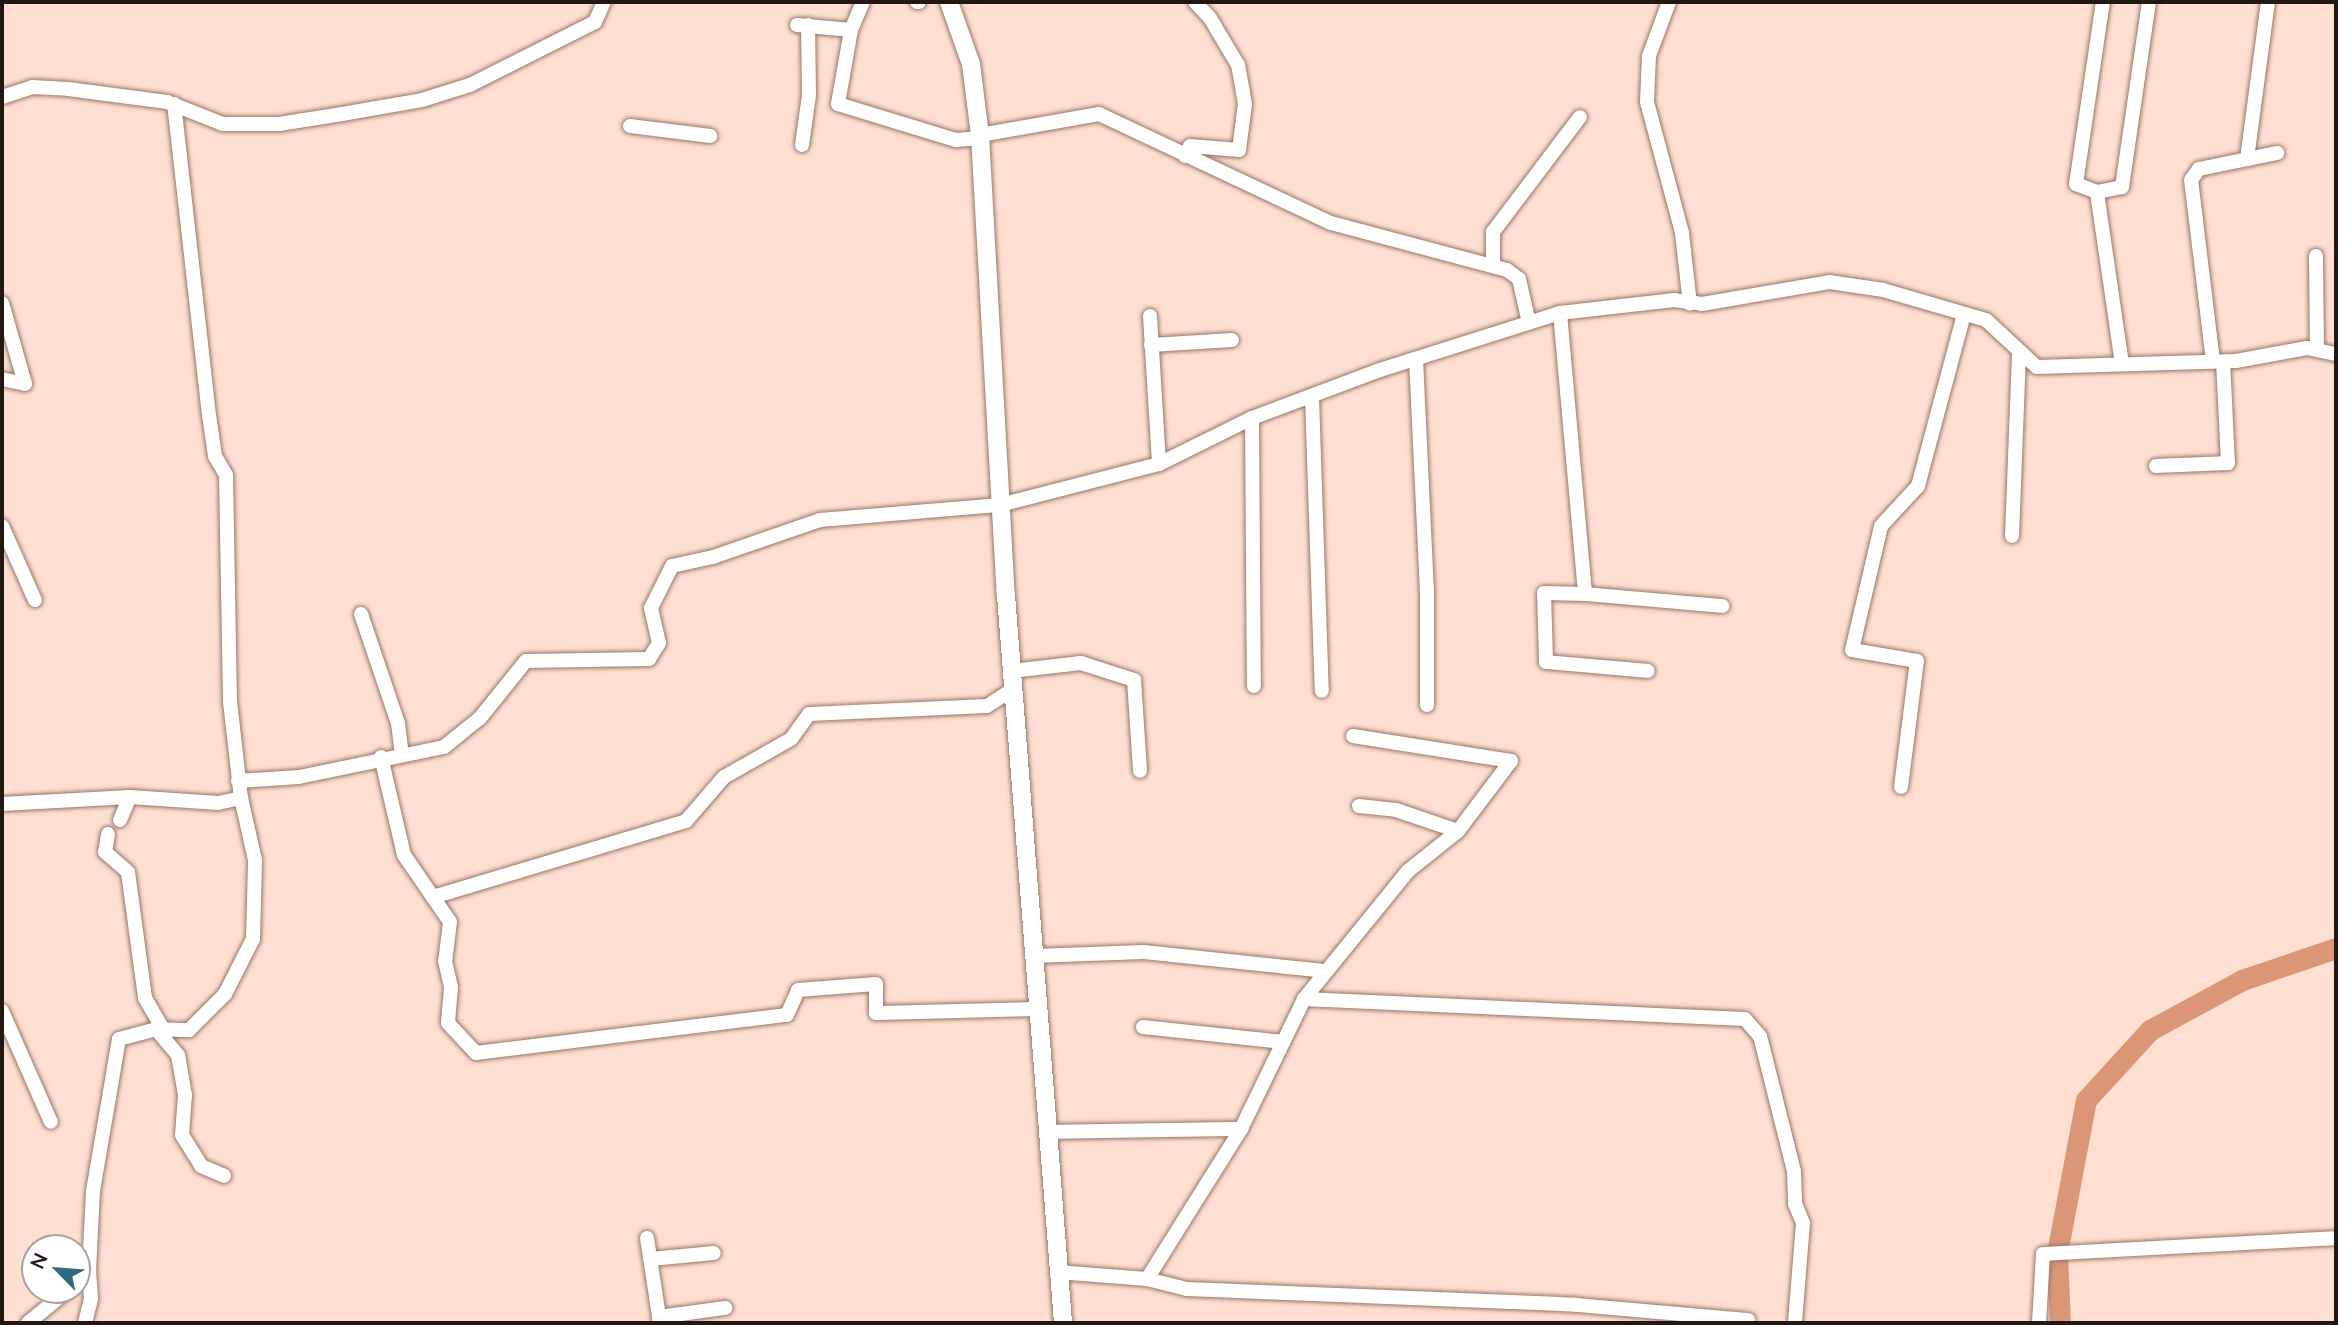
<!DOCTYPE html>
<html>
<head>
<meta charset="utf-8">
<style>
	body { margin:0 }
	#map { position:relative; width:2338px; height:1325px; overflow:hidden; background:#fedfd2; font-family:Lato,sans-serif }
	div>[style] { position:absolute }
	.river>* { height:21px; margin:-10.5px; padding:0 10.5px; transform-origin:10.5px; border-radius:10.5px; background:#db9676 }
	.roads { filter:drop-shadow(0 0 2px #977667) drop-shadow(0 0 2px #977667) }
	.minor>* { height:14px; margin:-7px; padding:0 7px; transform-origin:7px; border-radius:7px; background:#fff }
	.major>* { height:18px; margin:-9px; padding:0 9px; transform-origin:9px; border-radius:9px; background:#fff }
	span { translate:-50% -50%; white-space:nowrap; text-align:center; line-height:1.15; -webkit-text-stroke:6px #fff; paint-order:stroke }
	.frame { position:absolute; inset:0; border:4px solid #231711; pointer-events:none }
	.north { position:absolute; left:21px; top:1234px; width:70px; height:70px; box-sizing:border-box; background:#fff; border:2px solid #a7a2a0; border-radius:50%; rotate:295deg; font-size:19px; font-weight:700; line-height:28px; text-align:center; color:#231711 }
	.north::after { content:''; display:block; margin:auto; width:24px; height:32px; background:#2e6b82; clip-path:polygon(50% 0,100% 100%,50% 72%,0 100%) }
</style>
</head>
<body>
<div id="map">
	<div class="river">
		<div style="left:2060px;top:1323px;width:70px;rotate:-92.5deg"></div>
		<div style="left:2057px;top:1253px;width:156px;rotate:-79.3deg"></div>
		<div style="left:2086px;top:1100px;width:95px;rotate:-47.6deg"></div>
		<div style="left:2150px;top:1030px;width:105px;rotate:-28.5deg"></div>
		<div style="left:2242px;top:980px;width:99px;rotate:-18.8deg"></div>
	</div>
	<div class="roads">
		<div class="minor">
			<div style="left:917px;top:2px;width:2px"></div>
			<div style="left:1669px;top:2px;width:58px;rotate:110.3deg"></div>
			<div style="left:1649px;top:56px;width:46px;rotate:92.5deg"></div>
			<div style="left:1647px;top:102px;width:136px;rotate:75deg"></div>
			<div style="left:1682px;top:233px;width:71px;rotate:83.6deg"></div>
			<div style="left:797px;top:25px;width:54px;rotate:5.3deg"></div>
			<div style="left:851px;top:30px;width:75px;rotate:100deg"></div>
			<div style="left:838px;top:104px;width:123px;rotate:17deg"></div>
			<div style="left:956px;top:140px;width:24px;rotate:-5deg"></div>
			<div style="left:851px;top:30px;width:30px;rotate:-67deg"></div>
			<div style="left:2px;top:97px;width:32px;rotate:-18deg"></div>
			<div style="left:32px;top:87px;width:36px;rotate:3deg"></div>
			<div style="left:68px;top:89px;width:100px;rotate:7.5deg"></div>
			<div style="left:167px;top:102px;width:60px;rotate:21.4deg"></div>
			<div style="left:223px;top:124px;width:56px"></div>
			<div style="left:279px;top:124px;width:64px;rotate:-9deg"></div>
			<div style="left:342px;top:114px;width:81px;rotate:-9.9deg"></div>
			<div style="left:422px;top:100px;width:50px;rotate:-17.4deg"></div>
			<div style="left:470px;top:85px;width:140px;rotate:-26.7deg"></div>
			<div style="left:595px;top:22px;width:22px;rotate:-66deg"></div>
			<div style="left:630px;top:126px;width:81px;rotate:7.1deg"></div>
			<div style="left:980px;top:135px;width:121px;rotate:-10deg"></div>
			<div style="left:1099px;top:114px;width:256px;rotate:25.2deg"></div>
			<div style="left:1331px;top:223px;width:182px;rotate:15deg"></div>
			<div style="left:1507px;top:270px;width:15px;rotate:37deg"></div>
			<div style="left:1519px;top:279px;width:45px;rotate:77.2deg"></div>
			<div style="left:802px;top:145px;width:50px;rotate:-82deg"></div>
			<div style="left:809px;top:95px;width:70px;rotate:-90.8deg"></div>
			<div style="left:1185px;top:156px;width:11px;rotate:-63deg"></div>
			<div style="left:1190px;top:146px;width:49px;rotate:4.7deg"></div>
			<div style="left:1239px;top:150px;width:46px;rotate:-82.6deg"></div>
			<div style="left:1245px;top:104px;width:40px;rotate:-100deg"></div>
			<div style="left:1238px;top:65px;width:55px;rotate:-120.8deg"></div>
			<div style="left:1210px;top:18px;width:22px;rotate:-133deg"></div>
			<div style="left:2247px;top:159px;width:158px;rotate:-82.4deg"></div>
			<div style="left:2097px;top:192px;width:22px;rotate:-159deg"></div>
			<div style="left:2076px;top:184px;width:184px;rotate:-81.6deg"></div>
			<div style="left:2316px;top:256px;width:93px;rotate:89.4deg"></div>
			<div style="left:1493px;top:264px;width:32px;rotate:-90deg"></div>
			<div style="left:1493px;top:232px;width:144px;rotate:-52.9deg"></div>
			<div style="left:2px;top:303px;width:84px;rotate:74.1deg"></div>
			<div style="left:25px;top:384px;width:24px;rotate:-168deg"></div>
			<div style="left:1560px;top:313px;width:282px;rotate:84.9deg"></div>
			<div style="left:1585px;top:594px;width:41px;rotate:-178.6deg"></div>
			<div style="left:1544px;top:593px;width:69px;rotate:88.3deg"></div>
			<div style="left:1546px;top:662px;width:102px;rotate:5deg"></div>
			<div style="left:1150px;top:316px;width:148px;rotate:86.5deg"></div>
			<div style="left:1151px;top:345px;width:81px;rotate:-3.5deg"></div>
			<div style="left:1416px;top:359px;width:231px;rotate:87.3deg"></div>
			<div style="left:1427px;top:590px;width:115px;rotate:90deg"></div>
			<div style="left:2213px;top:361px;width:182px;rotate:-96.9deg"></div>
			<div style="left:2191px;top:180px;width:14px;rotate:-54deg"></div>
			<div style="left:2199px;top:169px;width:80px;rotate:-11.6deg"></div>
			<div style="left:2122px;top:364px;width:174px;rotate:-98.3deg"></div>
			<div style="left:2097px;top:192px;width:25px;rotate:-11deg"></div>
			<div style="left:2122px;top:187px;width:187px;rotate:-81.7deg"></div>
			<div style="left:1312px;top:397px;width:294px;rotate:88.1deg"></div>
			<div style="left:1252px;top:418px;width:268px;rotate:89.6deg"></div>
			<div style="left:2156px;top:466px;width:72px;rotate:-2.4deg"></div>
			<div style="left:2228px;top:463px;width:101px;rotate:-92.8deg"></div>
			<div style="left:2px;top:526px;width:81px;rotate:66deg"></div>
			<div style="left:2012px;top:536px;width:182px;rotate:-87.8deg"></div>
			<div style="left:1585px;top:594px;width:138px;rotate:5deg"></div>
			<div style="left:361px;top:614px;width:115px;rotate:71.3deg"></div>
			<div style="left:398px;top:723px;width:31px;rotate:83deg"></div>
			<div style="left:1012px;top:671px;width:69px;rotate:-6.6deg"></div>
			<div style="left:1081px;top:663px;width:56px;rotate:17.8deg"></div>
			<div style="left:1134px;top:680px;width:91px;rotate:86.2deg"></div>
			<div style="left:381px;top:757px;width:101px;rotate:76.8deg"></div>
			<div style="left:404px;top:855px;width:81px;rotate:55.5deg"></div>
			<div style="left:450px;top:922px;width:39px;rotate:97deg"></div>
			<div style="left:445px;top:961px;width:28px;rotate:77deg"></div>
			<div style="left:451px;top:988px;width:35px;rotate:95deg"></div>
			<div style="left:448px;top:1023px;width:41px;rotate:47deg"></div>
			<div style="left:476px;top:1053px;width:313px;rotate:-7deg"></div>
			<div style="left:787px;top:1015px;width:27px;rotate:-66deg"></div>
			<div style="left:798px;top:990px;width:78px;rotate:-4.4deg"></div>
			<div style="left:876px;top:984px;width:29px;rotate:90deg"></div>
			<div style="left:876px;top:1013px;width:162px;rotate:-1.4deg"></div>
			<div style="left:238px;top:781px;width:61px;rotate:-3.8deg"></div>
			<div style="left:299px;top:777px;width:148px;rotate:-11.7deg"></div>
			<div style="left:444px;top:747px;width:46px;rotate:-38.9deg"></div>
			<div style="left:480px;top:718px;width:73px;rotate:-51.1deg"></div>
			<div style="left:526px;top:661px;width:123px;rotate:-0.9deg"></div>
			<div style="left:649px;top:659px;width:19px;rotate:-58deg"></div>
			<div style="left:659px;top:643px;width:36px;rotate:-103deg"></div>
			<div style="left:651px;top:608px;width:47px;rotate:-63.4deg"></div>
			<div style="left:672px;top:566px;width:42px;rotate:-12.4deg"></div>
			<div style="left:713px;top:557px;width:113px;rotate:-19.1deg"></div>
			<div style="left:820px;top:520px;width:181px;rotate:-4.8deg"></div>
			<div style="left:1000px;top:505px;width:164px;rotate:-14.5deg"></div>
			<div style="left:1159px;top:464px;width:104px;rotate:-26.3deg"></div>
			<div style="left:1252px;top:418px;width:137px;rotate:-20.6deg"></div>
			<div style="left:1380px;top:370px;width:189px;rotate:-17.6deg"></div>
			<div style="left:1560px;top:313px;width:115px;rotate:-6.5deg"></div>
			<div style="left:1674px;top:300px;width:28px;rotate:8deg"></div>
			<div style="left:1702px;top:304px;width:129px;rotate:-9.8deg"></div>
			<div style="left:1829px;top:282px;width:55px;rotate:8.4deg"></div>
			<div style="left:1883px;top:290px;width:107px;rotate:16.2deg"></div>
			<div style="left:1986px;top:320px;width:69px;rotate:42.7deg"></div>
			<div style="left:2037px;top:367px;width:199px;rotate:-1.7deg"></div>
			<div style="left:2236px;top:361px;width:72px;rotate:-10.4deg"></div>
			<div style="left:2307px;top:348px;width:30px;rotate:12deg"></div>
			<div style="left:1901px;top:787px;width:127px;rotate:-82.8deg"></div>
			<div style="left:1917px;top:661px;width:66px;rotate:-170.4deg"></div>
			<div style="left:1852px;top:650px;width:127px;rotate:-76.8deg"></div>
			<div style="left:1881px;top:526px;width:54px;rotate:-47.2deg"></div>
			<div style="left:1918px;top:486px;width:178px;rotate:-75deg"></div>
			<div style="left:2px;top:804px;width:128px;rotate:-3.1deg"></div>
			<div style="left:130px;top:797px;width:88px;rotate:3.9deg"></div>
			<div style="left:218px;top:803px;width:24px;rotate:-12deg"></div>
			<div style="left:1359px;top:806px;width:37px;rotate:6deg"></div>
			<div style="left:1396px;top:810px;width:65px;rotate:18.7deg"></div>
			<div style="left:120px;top:820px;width:25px;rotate:-67deg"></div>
			<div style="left:108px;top:834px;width:18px;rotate:99deg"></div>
			<div style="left:105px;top:852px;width:30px;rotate:41deg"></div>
			<div style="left:128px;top:872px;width:127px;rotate:82.3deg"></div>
			<div style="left:145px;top:998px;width:34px;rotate:60deg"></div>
			<div style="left:433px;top:897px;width:264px;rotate:-16.7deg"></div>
			<div style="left:686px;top:821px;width:58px;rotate:-49.2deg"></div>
			<div style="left:724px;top:777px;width:77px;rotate:-29.6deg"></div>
			<div style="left:791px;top:739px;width:31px;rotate:-54deg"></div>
			<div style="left:809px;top:714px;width:178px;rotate:-2.6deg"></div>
			<div style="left:987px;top:706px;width:31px;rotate:-33deg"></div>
			<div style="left:1034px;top:956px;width:110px;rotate:-2.1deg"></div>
			<div style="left:1144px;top:952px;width:183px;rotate:6deg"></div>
			<div style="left:1304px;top:999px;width:441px;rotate:2.6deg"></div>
			<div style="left:1745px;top:1019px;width:23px;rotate:49deg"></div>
			<div style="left:1760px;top:1036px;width:139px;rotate:75.9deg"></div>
			<div style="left:1794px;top:1171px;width:33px;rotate:88deg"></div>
			<div style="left:1795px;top:1204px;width:21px;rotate:67deg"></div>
			<div style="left:1803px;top:1223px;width:100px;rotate:94.6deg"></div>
			<div style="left:2px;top:1011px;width:121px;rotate:66.2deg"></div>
			<div style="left:1143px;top:1027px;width:141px;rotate:6.1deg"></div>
			<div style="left:156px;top:1029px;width:34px;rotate:50deg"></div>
			<div style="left:178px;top:1055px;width:41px;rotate:80.1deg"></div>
			<div style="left:185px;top:1095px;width:40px;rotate:94.3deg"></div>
			<div style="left:182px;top:1135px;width:36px;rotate:58deg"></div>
			<div style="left:201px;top:1166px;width:25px;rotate:23deg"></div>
			<div style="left:1048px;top:1132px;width:193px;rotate:-0.9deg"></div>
			<div style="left:647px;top:1238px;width:86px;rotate:81.3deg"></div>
			<div style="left:651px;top:1259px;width:63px;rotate:-5.4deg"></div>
			<div style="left:1057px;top:1272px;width:90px;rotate:4.4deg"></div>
			<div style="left:1147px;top:1279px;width:41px;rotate:14deg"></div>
			<div style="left:1187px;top:1289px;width:390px;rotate:2.3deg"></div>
			<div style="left:1577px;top:1305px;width:172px;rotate:5deg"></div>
			<div style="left:1147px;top:1279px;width:177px;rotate:-57.9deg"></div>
			<div style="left:1241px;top:1129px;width:144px;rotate:-64.1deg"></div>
			<div style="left:1304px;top:999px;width:165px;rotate:-50.9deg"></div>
			<div style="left:1408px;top:871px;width:64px;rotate:-38.7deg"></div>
			<div style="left:1458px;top:831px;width:88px;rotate:-52.9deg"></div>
			<div style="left:1511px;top:761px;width:160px;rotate:-171deg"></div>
			<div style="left:77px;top:1282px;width:16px;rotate:-40deg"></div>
			<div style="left:89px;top:1272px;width:81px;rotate:-87.2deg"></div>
			<div style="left:93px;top:1191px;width:154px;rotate:-80.3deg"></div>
			<div style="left:119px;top:1039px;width:38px;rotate:-15deg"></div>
			<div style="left:156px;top:1029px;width:33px;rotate:2deg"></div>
			<div style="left:189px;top:1030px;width:51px;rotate:-45deg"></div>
			<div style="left:225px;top:994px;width:62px;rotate:-63deg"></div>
			<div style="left:253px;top:939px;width:79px;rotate:-88.5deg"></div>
			<div style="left:255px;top:860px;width:64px;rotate:-102.7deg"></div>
			<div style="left:241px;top:798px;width:97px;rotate:-96.5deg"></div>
			<div style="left:230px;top:702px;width:227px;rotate:-91deg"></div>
			<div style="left:226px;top:475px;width:22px;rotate:-120deg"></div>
			<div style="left:215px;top:456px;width:41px;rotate:-98.3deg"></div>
			<div style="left:209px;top:415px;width:313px;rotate:-96.4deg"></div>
			<div style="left:659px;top:1317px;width:67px;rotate:-7.8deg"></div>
			<div style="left:28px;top:1323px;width:52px;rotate:-39.5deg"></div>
			<div style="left:85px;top:1323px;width:25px;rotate:-76deg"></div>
			<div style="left:91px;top:1299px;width:27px;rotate:-94deg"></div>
			<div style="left:2039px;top:1323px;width:69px;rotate:-86.7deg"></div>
			<div style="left:2043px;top:1254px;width:293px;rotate:-3.1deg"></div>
		</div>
		<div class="major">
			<div style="left:949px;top:2px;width:66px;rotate:70.5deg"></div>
			<div style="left:971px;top:64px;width:72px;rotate:82.8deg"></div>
			<div style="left:980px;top:135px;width:461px;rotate:86.8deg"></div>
			<div style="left:1006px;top:595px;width:730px;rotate:85.52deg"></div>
		</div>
	</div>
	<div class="frame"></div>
	<div class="north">N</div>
</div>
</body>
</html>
